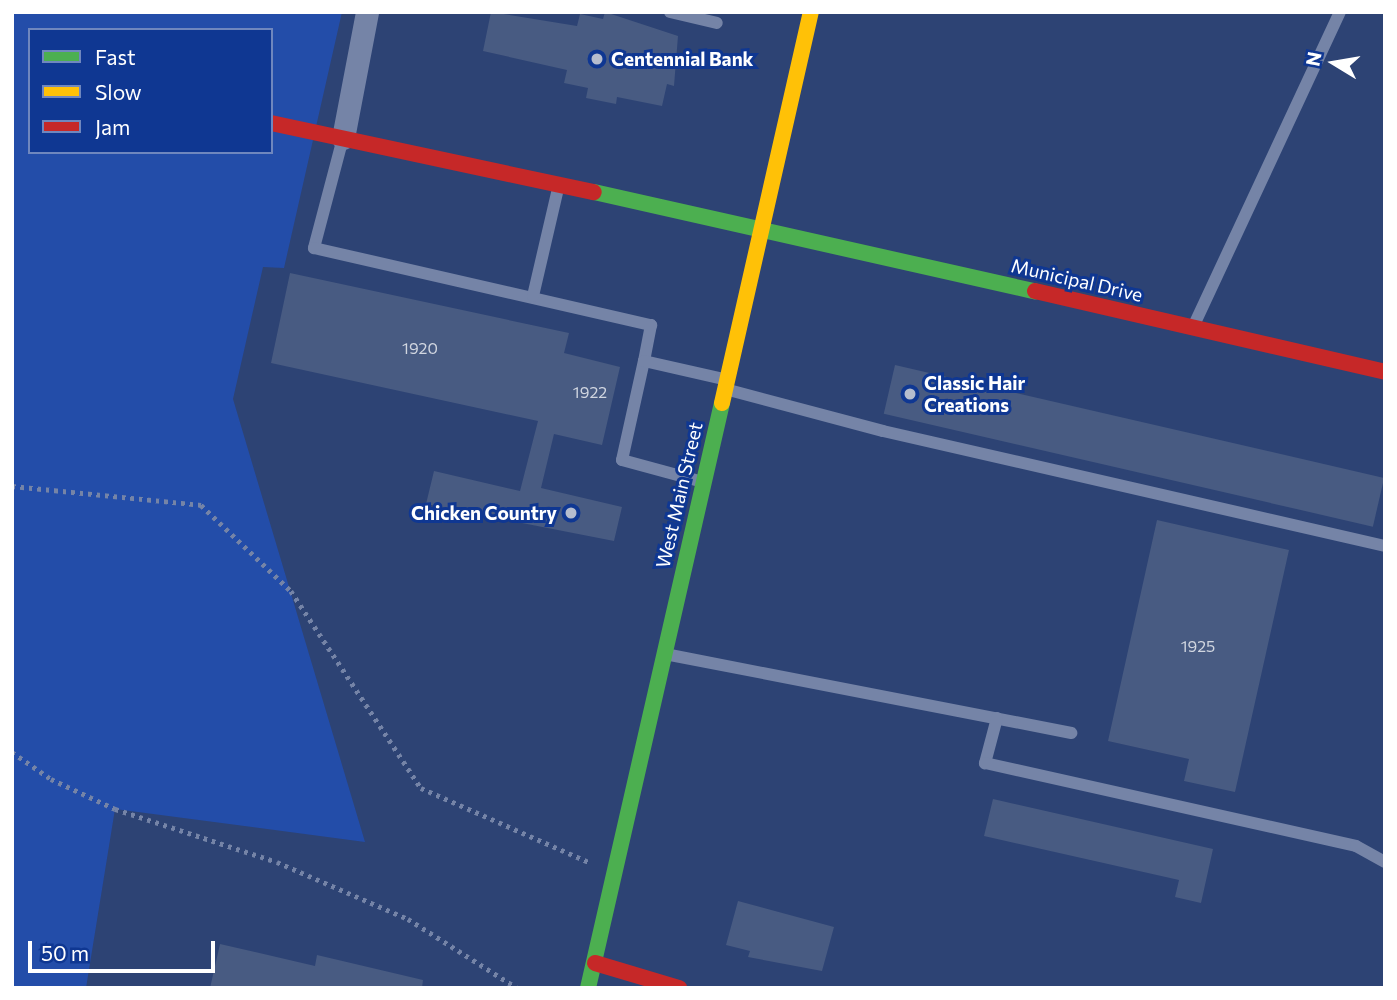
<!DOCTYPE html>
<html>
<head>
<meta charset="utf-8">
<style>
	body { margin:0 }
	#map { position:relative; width:1397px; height:1000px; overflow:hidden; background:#2d4374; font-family:Commissioner,sans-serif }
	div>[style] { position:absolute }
	.green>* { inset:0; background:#234da9 }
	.building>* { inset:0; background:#485b82; transform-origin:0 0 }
	.path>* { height:4.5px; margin-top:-2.25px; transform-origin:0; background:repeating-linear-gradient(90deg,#7584a7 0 3.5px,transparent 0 8.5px) }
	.lane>* { height:12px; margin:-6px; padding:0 6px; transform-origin:6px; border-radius:6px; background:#7584a7 }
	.street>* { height:23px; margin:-11.5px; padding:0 11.5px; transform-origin:11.5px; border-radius:11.5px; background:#7584a7 }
	.fast>* { height:16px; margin:-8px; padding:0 8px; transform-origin:8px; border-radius:8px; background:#4caf50 }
	.slow>* { height:16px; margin:-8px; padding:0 8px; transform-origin:8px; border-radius:8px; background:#ffc107 }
	.jam>* { height:16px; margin:-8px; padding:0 8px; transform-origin:8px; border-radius:8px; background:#c62828 }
	.dots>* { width:19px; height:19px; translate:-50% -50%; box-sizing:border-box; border:4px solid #0f3792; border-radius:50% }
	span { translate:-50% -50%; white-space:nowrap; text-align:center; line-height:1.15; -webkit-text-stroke:6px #0f3792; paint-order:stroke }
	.number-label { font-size:16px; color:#d1d6e0 }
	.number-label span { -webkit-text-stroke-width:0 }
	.poi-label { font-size:19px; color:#fff; font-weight:700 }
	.left { translate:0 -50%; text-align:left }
	.right { translate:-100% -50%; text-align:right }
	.street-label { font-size:19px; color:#fff }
	.frame { position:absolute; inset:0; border:14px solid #fff; pointer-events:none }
	.legend { position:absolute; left:28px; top:28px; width:245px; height:126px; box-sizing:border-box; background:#0f3792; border:2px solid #6f87be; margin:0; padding:9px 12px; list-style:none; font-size:21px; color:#fff }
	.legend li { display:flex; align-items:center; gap:14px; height:35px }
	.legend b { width:35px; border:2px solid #6f87be }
	.north { position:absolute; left:1299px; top:28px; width:70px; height:70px; -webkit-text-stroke:5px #0f3792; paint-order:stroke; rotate:281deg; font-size:19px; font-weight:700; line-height:28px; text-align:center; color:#fff }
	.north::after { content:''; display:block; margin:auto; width:24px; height:32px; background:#fff; clip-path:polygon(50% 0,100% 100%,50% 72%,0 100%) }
	.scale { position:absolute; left:28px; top:941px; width:187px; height:32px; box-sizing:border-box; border:4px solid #fff; border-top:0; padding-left:9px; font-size:21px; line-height:24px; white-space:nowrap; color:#fff; -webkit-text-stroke:5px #0f3792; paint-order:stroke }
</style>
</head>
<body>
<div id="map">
	<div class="green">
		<div style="clip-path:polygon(evenodd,12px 12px,342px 12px,284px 268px,263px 267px,233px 399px,365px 842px,115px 809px,86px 988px,12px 988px,12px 12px,30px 30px,271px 30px,271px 152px,30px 152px,30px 30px)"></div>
	</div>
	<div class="building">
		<div style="clip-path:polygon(491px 12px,577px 26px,580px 14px,603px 19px,605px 12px,678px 36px,674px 86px,667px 84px,662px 106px,617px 97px,616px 104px,586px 98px,588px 88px,564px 83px,567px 70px,483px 51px)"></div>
		<div style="clip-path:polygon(290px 273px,569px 333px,564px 353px,620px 367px,602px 445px,554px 434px,541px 488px,622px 507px,614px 541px,426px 504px,434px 471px,520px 491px,538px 421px,271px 363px)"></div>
		<div style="left:895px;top:365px;width:502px;height:50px;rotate:13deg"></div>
		<div style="clip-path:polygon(1157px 520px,1289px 550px,1235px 792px,1184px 781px,1189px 759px,1108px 741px)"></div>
		<div style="clip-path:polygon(993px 799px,1213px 849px,1201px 903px,1175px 897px,1179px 880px,984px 836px)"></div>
		<div style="clip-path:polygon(738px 901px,834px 927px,822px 971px,748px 957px,750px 951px,726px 945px)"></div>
		<div style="clip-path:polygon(220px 944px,315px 966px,317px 955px,423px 980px,422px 988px,210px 988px)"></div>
	</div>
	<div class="path">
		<div style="left:12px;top:486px;width:190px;rotate:5.7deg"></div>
		<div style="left:201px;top:505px;width:124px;rotate:43.7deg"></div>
		<div style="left:291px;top:591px;width:236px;rotate:56.6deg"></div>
		<div style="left:421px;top:788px;width:184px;rotate:23.8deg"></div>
		<div style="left:12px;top:752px;width:47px;rotate:34.7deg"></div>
		<div style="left:51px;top:779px;width:71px;rotate:25.1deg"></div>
		<div style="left:115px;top:809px;width:170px;rotate:18.1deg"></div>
		<div style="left:277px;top:862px;width:143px;rotate:23.5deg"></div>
		<div style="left:408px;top:919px;width:129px;rotate:32.3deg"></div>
	</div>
	<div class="lane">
		<div style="left:670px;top:12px;width:48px;rotate:13.2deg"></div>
		<div style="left:343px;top:138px;width:114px;rotate:104.8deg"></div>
		<div style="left:314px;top:248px;width:346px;rotate:12.9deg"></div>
		<div style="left:651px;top:325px;width:37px;rotate:101deg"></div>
		<div style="left:533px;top:296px;width:115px;rotate:-76.9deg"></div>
		<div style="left:1194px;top:325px;width:345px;rotate:-65deg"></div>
		<div style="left:725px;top:389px;width:163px;rotate:14.9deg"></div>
		<div style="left:883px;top:431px;width:515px;rotate:12.9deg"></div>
		<div style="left:703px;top:482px;width:84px;rotate:-164.8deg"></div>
		<div style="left:622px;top:460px;width:101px;rotate:-77.5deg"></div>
		<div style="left:644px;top:361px;width:82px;rotate:12.7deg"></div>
		<div style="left:665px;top:654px;width:414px;rotate:11deg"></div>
		<div style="left:997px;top:718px;width:47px;rotate:104.9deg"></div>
		<div style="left:985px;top:763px;width:380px;rotate:12.6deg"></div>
		<div style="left:1356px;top:846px;width:33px;rotate:29deg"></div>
	</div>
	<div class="street">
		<div style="left:343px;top:138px;width:128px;rotate:-79.2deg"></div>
	</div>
	<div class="fast">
		<div style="left:594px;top:192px;width:452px;rotate:12.7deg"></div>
		<div style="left:588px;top:988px;width:600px;rotate:-77.1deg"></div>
	</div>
	<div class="slow">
		<div style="left:722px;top:403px;width:401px;rotate:-77.2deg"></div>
	</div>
	<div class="jam">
		<div style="left:271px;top:123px;width:330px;rotate:12.1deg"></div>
		<div style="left:1035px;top:291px;width:359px;rotate:13deg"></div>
		<div style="left:595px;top:963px;width:88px;rotate:16.6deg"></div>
	</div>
	<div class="dots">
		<div style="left:597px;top:59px;background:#b6bdce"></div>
		<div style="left:910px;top:394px;background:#b6bdce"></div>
		<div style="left:571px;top:513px;background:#b6bdce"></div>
	</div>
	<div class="number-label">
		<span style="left:420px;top:348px">1920</span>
		<span style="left:590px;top:392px">1922</span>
		<span style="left:1198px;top:646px">1925</span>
	</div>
	<div class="poi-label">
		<span class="left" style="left:611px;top:59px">Centennial Bank</span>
		<span class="left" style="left:924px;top:394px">Classic Hair<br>Creations</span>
		<span class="right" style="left:557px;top:513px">Chicken Country</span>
	</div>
	<div class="street-label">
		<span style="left:1077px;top:280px;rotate:13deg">Municipal Drive</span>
		<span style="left:679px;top:495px;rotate:-77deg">West Main Street</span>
	</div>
	<div class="frame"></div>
	<ul class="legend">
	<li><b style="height:9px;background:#4caf50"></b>Fast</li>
	<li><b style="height:9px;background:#ffc107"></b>Slow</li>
	<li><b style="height:9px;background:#c62828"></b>Jam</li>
	</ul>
	<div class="north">N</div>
	<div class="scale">50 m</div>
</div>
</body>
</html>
